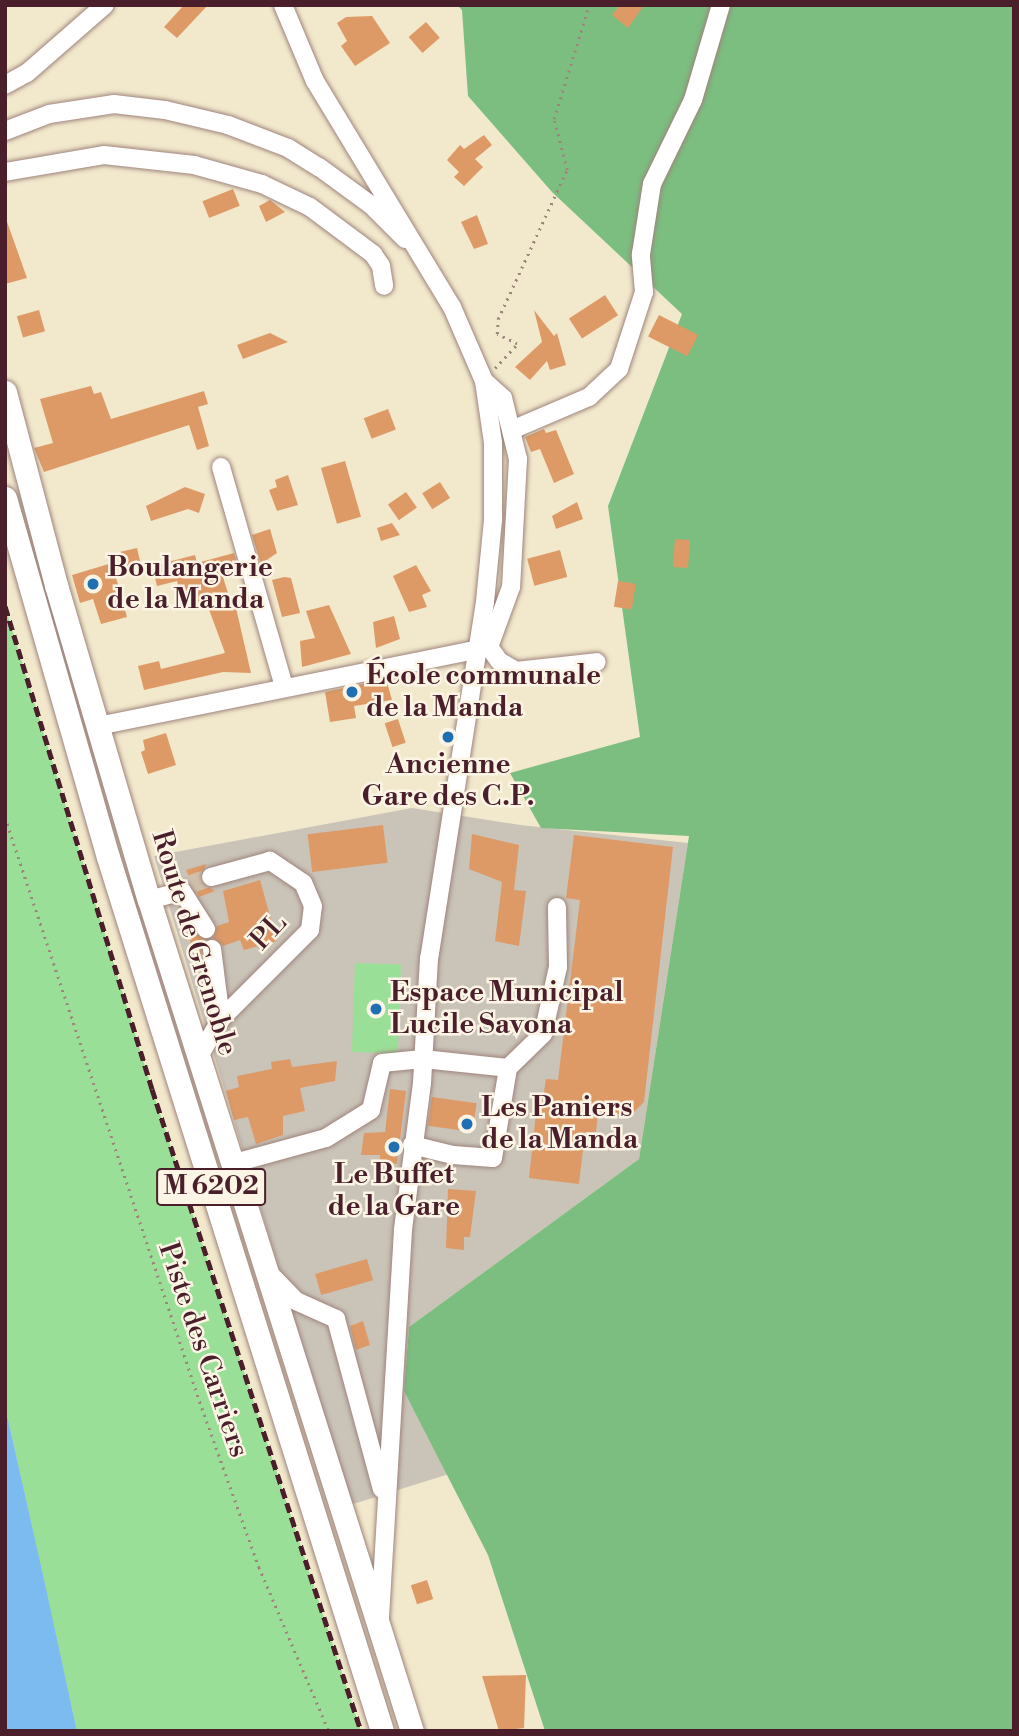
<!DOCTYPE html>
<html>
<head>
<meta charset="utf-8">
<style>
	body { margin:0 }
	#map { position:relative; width:1019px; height:1736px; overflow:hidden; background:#f2e8cc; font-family:"Libre Bodoni",serif }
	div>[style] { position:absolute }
	.industrial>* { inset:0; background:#cac3b8 }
	.green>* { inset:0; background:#9adf97; transform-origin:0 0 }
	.forest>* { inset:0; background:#7bbe80 }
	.water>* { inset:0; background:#7cbbf0 }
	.building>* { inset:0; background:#de9a66; transform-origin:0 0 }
	.minor-tunnel>* { height:18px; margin-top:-9px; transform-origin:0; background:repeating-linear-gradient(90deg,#d0c0ac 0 18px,transparent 0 27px) }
	.path>* { height:2.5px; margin-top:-1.25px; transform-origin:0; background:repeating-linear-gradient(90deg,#9e847c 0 2px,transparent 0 7px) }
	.roads { filter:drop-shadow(0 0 2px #9e847c) drop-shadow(0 0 2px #9e847c) }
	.minor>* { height:18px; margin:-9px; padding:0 9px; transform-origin:9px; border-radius:9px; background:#fff }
	.major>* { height:23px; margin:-11.5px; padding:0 11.5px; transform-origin:11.5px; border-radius:11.5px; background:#fff }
	.rail>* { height:5px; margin-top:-2.5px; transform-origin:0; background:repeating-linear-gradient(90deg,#4a1f2b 0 10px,transparent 0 15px) }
	.dots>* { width:19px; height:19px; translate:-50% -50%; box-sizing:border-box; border:4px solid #fcf5e5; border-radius:50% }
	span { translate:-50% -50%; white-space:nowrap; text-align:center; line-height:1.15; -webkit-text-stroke:5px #fcf5e5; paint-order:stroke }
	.shield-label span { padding:2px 5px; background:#fcf5e5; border:2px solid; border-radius:5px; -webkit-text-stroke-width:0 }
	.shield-label { font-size:26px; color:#4a1f2b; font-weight:700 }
	.poi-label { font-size:28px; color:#4a1f2b; font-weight:700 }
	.left { translate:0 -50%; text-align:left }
	.street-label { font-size:28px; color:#4a1f2b }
	.frame { position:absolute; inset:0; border:7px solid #4a1f2b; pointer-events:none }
</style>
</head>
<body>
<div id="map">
	<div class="industrial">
		<div style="clip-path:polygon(412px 808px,520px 825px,688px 843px,639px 1159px,409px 1327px,404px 1391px,449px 1474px,350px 1505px,154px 856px)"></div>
	</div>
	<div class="green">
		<div style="clip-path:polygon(5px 606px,152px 1089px,361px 1731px,77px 1731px,5px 1406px)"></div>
		<div style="left:355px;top:963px;width:46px;height:89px;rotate:2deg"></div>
	</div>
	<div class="forest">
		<div style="clip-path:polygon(457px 5px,1014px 5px,1014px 1731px,545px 1731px,488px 1555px,404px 1391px,409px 1327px,639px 1159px,689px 836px,541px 828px,510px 773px,640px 737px,608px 506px,682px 314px,552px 192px,468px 96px,462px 10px)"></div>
	</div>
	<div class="water">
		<div style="clip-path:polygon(5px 1406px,45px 1584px,77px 1731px,5px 1731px)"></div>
	</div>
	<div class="building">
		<div style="clip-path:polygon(184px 5px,208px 5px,177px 38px,164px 27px)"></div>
		<div style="clip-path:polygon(620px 5px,644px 5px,628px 28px,612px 15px)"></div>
		<div style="clip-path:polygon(372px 16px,390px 43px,355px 66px,341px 46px,347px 41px,337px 23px,346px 17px)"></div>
		<div style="left:426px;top:22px;width:21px;height:23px;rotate:49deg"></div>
		<div style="clip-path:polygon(484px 135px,492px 145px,475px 159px,483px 167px,464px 186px,454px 177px,459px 172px,447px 160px,460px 145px,464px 149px)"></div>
		<div style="left:233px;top:189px;width:18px;height:33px;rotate:68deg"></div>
		<div style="clip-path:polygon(270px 200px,285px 212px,266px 222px,259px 206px)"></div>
		<div style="clip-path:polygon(477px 215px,488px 244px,474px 249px,461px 222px)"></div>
		<div style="clip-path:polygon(5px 216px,27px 278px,5px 284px)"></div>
		<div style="left:605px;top:295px;width:24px;height:43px;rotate:57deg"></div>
		<div style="left:39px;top:310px;width:22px;height:23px;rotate:74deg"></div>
		<div style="clip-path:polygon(534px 310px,554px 336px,557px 333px,566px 365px,550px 370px,547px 361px,530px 380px,515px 367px,542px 342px)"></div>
		<div style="left:659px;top:315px;width:44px;height:24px;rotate:27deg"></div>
		<div style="clip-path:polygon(270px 333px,288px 342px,243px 359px,237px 345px)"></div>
		<div style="clip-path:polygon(91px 386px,94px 394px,101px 392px,111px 419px,204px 391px,208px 404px,198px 407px,209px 446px,197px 450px,189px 425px,44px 472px,34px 448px,53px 443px,40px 399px)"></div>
		<div style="left:388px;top:409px;width:22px;height:26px;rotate:69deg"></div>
		<div style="clip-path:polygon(544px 429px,546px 433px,556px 430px,574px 474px,554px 483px,540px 449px,531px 452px,525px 437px)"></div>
		<div style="left:345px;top:461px;width:58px;height:25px;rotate:74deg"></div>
		<div style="clip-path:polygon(288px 475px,298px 505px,277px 511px,269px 490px,277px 487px,275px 480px)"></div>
		<div style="left:440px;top:482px;width:19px;height:21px;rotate:58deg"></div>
		<div style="clip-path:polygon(185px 487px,205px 494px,199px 513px,188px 509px,151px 521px,146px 506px)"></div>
		<div style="left:406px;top:492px;width:19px;height:22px;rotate:55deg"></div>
		<div style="clip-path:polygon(577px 502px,583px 519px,556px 529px,552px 516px)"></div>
		<div style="clip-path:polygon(392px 523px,400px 535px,381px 541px,377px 528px)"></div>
		<div style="clip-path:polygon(270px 529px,277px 553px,261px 564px,252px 535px)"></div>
		<div style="left:675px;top:539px;width:15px;height:28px;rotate:4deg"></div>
		<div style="left:137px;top:548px;width:18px;height:17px;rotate:77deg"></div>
		<div style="left:560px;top:550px;width:28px;height:34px;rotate:75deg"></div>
		<div style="clip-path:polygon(234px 553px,239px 570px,222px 574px,233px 609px,236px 608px,251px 673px,223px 672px,144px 690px,138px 666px,159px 661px,161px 669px,225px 653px,207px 604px,200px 606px,195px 593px,181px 596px,177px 581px,157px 586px,152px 566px,195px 555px,197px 563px)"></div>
		<div style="clip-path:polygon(112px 563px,127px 617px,101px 624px,93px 599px,80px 603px,72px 575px)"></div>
		<div style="clip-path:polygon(416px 565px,431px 591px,422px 595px,427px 607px,409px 612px,393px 576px)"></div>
		<div style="clip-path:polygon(284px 577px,291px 578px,300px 613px,282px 617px,272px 580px)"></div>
		<div style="left:618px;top:581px;width:18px;height:26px;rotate:9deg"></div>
		<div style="clip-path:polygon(329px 605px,351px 654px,302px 667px,300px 641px,315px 638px,306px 611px)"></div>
		<div style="clip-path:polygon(394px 616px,400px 639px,376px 648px,373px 622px)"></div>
		<div style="clip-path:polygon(386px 679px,392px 700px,354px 706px,356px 718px,330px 722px,325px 692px)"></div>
		<div style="left:398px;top:719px;width:25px;height:14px;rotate:72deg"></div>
		<div style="clip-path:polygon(166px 733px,176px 765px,148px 774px,141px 752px,145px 750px,143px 740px)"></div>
		<div style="left:383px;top:825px;width:38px;height:76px;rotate:83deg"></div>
		<div style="clip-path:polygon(472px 834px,519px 845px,514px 890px,526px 891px,519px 946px,495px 941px,502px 882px,469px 869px)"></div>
		<div style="clip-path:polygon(574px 835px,673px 847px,644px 1102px,631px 1115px,598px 1112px,596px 1132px,585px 1132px,579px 1184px,529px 1178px,537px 1104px,542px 1105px,546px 1079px,558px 1080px,580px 900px,566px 898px)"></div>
		<div style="clip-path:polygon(206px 864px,200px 881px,215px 891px,199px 897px,186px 870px)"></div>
		<div style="clip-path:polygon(260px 880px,277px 941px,244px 950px,240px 940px,223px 946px,213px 938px,217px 926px,229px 922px,223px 891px)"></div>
		<div style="clip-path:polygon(195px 933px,205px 940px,201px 954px,195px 956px,188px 935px)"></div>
		<div style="clip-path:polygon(290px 1059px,292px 1067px,337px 1061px,335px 1081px,300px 1088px,305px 1111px,283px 1116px,283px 1135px,256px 1144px,248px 1117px,234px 1120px,226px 1091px,239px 1087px,237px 1076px,272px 1069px,271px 1062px)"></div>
		<div style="clip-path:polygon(390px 1089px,406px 1091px,397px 1164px,380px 1162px,380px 1155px,361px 1155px,364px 1133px,385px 1132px)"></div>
		<div style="left:432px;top:1097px;width:45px;height:29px;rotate:8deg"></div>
		<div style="clip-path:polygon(448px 1189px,476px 1191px,470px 1237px,464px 1237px,464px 1250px,446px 1248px)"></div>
		<div style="left:367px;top:1259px;width:22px;height:54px;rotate:74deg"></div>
		<div style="clip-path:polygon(363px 1321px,370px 1345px,356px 1350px,350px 1326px)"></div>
		<div style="left:427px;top:1580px;width:20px;height:17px;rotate:72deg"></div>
		<div style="clip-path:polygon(526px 1675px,524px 1728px,499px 1731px,482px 1676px)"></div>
	</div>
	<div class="minor-tunnel">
		<div style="left:191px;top:884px;width:21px;rotate:-19deg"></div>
	</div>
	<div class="path">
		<div style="left:495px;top:368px;width:33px;rotate:-47deg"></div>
		<div style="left:517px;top:344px;width:22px;rotate:-153deg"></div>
		<div style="left:497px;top:334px;width:15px;rotate:-86deg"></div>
		<div style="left:498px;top:319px;width:164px;rotate:-65.2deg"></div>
		<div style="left:567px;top:170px;width:53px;rotate:-104.3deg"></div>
		<div style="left:554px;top:119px;width:119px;rotate:-72.9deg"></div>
		<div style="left:5px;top:817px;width:623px;rotate:71.57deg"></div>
		<div style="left:202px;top:1408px;width:169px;rotate:70.3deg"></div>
		<div style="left:259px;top:1567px;width:178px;rotate:66.9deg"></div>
	</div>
	<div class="roads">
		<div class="minor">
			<div style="left:283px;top:5px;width:82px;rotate:67.2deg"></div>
			<div style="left:315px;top:81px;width:264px;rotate:58.8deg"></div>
			<div style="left:452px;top:307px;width:81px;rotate:66.6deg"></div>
			<div style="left:484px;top:381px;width:63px;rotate:81.7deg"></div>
			<div style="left:493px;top:443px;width:77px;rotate:90deg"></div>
			<div style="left:493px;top:520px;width:82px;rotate:95.6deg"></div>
			<div style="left:485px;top:602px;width:360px;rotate:98.9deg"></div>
			<div style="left:429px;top:958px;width:125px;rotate:93.2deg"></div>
			<div style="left:422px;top:1083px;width:148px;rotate:97.4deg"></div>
			<div style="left:403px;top:1230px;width:389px;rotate:93.4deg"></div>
			<div style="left:5px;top:85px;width:25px;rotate:-29deg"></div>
			<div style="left:27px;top:73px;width:103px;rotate:-41.1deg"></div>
			<div style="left:5px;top:131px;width:47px;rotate:-21.1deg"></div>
			<div style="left:49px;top:114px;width:66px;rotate:-8.7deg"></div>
			<div style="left:114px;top:104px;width:51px;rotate:6.7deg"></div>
			<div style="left:165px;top:110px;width:65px;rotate:13.4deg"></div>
			<div style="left:228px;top:125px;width:64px;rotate:21deg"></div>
			<div style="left:288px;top:148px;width:36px;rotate:32deg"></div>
			<div style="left:319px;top:167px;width:64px;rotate:36.2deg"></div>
			<div style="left:371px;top:205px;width:48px;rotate:45deg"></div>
			<div style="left:5px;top:172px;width:100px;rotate:-9.7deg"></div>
			<div style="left:104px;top:155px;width:91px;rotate:6.3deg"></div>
			<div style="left:194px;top:165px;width:71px;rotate:15.6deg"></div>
			<div style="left:262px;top:184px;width:53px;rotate:25.6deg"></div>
			<div style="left:310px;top:207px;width:79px;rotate:36.7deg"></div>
			<div style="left:373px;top:254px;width:14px;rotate:56deg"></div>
			<div style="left:381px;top:266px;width:20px;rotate:81deg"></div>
			<div style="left:484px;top:381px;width:25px;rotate:42deg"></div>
			<div style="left:503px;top:398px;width:63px;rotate:76.2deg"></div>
			<div style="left:518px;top:459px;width:128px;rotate:93.1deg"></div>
			<div style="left:511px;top:587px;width:64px;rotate:110.1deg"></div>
			<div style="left:514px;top:429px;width:82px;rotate:-23.1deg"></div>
			<div style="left:589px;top:397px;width:41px;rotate:-43deg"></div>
			<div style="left:619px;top:369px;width:81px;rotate:-72deg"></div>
			<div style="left:644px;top:292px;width:38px;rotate:-95deg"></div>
			<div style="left:641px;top:254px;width:71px;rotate:-81.1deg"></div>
			<div style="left:652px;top:184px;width:93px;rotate:-64deg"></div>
			<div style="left:693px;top:100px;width:99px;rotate:-73.6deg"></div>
			<div style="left:221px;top:467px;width:229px;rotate:74deg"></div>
			<div style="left:489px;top:647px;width:17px;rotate:54deg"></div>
			<div style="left:499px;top:661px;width:20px;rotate:30deg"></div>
			<div style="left:516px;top:671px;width:81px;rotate:-6.3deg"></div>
			<div style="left:98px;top:726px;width:399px;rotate:-11.4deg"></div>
			<div style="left:149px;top:900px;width:34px;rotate:-15deg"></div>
			<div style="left:182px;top:891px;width:45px;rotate:57.7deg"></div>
			<div style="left:212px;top:949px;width:71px;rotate:82.7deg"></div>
			<div style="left:198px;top:1058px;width:45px;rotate:-59.5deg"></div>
			<div style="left:221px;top:1019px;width:126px;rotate:-45deg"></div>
			<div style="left:310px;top:930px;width:24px;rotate:-83deg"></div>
			<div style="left:313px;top:906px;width:25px;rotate:-113deg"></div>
			<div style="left:303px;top:883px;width:40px;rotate:-146deg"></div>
			<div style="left:270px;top:861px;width:61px;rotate:164.8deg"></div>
			<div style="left:412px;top:1145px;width:42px;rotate:13.7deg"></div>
			<div style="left:453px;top:1155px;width:40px;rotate:4.3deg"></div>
			<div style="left:493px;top:1158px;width:91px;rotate:-80.5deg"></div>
			<div style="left:508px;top:1068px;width:49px;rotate:-44.2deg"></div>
			<div style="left:543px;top:1034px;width:69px;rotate:-77.4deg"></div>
			<div style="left:558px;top:967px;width:60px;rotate:-91deg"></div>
			<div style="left:231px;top:1164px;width:98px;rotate:-15.3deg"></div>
			<div style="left:326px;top:1138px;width:53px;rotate:-31.9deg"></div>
			<div style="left:371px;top:1110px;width:48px;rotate:-76.8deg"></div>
			<div style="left:382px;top:1063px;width:41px;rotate:-5.6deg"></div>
			<div style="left:423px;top:1059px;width:85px;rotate:6deg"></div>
			<div style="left:269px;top:1273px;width:39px;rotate:46deg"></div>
			<div style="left:296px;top:1301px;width:44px;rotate:24.2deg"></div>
			<div style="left:336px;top:1319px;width:176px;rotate:74.9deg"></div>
		</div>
		<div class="major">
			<div style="left:5px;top:392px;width:200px;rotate:75.2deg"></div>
			<div style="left:56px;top:585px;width:328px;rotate:73.6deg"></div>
			<div style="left:149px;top:900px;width:872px;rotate:72.44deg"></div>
			<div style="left:5px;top:498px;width:373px;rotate:74deg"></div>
			<div style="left:108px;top:857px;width:916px;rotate:72.59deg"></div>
		</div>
	</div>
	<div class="rail">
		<div style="left:5px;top:606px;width:505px;rotate:73.07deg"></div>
		<div style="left:152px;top:1089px;width:675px;rotate:71.97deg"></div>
	</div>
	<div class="dots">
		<div style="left:93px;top:584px;background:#1f6fb2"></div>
		<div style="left:352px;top:692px;background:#1f6fb2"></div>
		<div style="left:448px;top:737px;background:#1f6fb2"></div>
		<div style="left:376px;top:1009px;background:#1f6fb2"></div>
		<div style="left:467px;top:1124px;background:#1f6fb2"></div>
		<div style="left:394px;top:1147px;background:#1f6fb2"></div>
	</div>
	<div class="shield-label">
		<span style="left:211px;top:1187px">M 6202</span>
	</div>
	<div class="poi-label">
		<span class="left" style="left:107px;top:584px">Boulangerie<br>de la Manda</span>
		<span class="left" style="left:366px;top:692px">École communale<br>de la Manda</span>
		<span style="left:448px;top:781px">Ancienne<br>Gare des C.P.</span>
		<span class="left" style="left:390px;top:1009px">Espace Municipal<br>Lucile Savona</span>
		<span class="left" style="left:481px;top:1124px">Les Paniers<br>de la Manda</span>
		<span style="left:394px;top:1191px">Le Buffet<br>de la Gare</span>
	</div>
	<div class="street-label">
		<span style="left:269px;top:932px;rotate:-47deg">PL</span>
		<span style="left:194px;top:943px;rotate:73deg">Route de Grenoble</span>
		<span style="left:203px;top:1350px;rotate:71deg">Piste des Carriers</span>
	</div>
	<div class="frame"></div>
</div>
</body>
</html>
